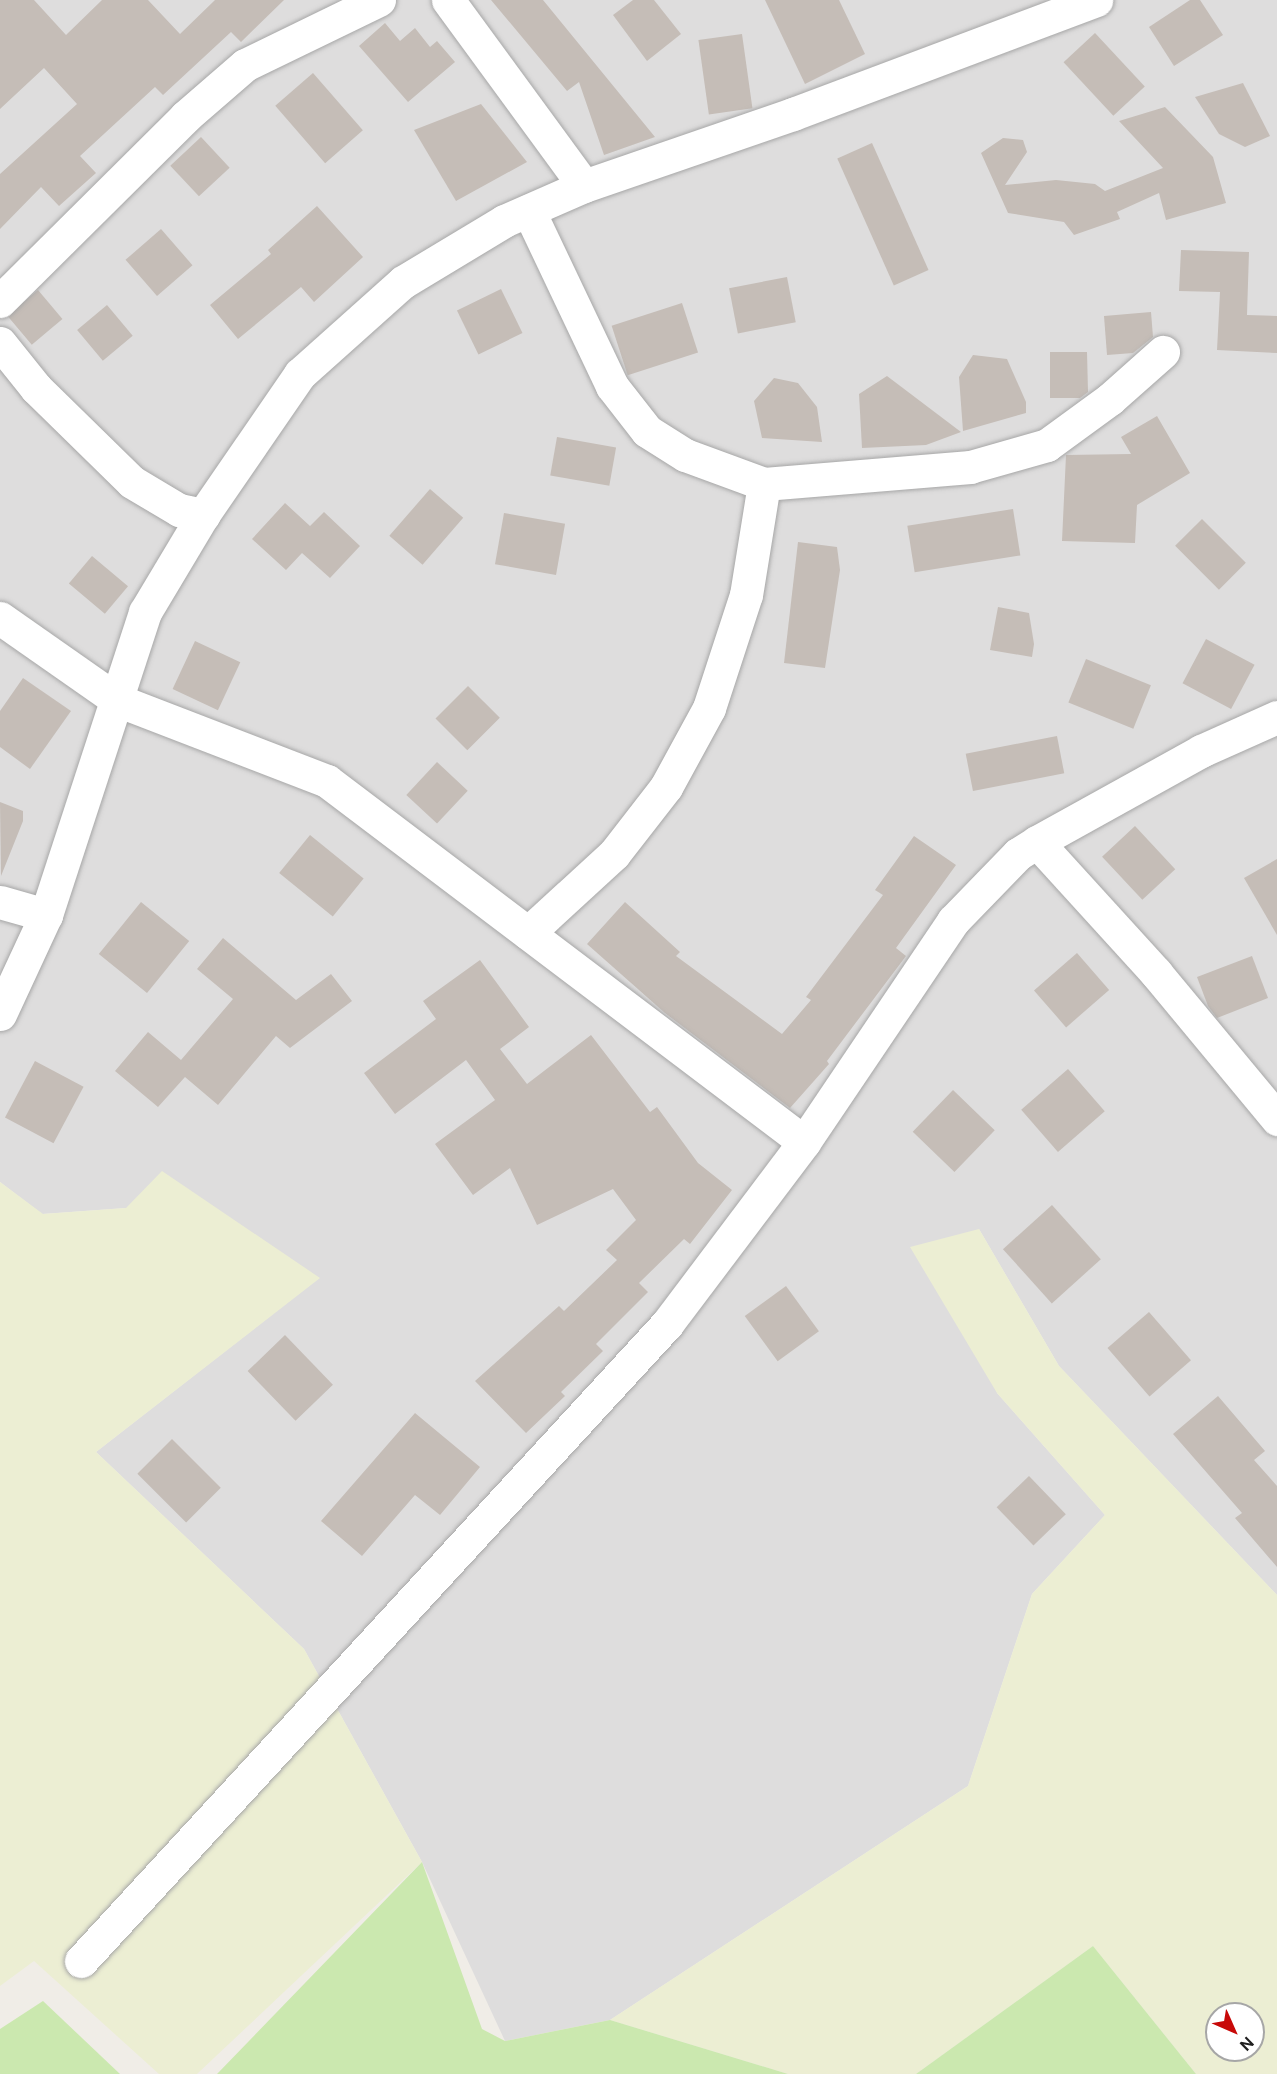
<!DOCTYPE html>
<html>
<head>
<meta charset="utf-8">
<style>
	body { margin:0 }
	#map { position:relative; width:1277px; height:2074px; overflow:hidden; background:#f0ede7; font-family:"DM Sans",sans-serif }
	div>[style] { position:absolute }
	.residential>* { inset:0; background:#dedddd }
	.farmland>* { inset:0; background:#eceed3 }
	.grass>* { inset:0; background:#cbe8af }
	.building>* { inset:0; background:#c5bdb7; transform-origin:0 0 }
	.roads { filter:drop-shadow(0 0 2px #a7a7a7) drop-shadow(0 0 2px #a7a7a7) }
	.minor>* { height:33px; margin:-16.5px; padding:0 16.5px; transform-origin:16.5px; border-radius:16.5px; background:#fff }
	span { translate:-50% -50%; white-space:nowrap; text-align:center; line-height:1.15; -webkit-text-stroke:5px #fff; paint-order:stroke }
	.north { position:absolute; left:1205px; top:2002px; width:60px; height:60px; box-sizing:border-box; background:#fff; border:2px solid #a6a6a6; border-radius:50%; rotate:135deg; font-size:16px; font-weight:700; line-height:24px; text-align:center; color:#202020 }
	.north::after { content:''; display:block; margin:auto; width:21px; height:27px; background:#c80908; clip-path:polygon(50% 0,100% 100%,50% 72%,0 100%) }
</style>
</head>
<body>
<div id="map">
	<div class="residential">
		<div style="clip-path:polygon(0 0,1277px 0,1277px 1595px,1059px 1366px,979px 1229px,997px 1393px,1105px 1515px,1032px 1594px,968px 1786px,610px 2020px,505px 2041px,422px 1862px,304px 1649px,96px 1452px,319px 1278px,126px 1208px,42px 1214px,0 1182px)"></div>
	</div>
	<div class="farmland">
		<div style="clip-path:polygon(162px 1171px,320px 1278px,96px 1452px,304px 1649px,422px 1862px,197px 2074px,159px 2074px,34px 1961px,0 1986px,0 1182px,43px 1214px,126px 1208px)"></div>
		<div style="clip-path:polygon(evenodd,979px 1229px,1059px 1366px,1277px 1595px,1277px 2074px,1196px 2074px,1093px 1946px,916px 2074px,788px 2074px,610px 2020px,968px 1786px,1032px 1594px,1105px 1515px,997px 1393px,910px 1247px,979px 1229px,1217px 2014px,1253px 2014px,1253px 2050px,1217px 2050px,1217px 2014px)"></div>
	</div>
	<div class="grass">
		<div style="clip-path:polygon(422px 1862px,482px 2029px,505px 2041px,610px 2020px,788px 2074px,217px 2074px)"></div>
		<div style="clip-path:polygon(1093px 1946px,1196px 2074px,916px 2074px)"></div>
		<div style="clip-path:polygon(43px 2001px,120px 2074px,0 2074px,0 2029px)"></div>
	</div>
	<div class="building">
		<div style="clip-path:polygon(0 0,34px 0,66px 35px,102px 0,148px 0,180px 34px,215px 0,284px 0,241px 42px,231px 32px,163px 95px,155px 87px,80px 156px,96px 173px,59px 206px,41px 187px,0 229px,0 174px,77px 104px,44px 68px,0 109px)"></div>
		<div style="clip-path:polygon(491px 0,543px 0,655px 137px,604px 155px,579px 82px,567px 91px)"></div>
		<div style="clip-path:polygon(633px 0,654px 0,681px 34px,647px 61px,613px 15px)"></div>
		<div style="clip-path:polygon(765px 0,839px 0,865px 54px,805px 84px)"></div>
		<div style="clip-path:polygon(1190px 0,1200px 0,1223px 35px,1174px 66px,1149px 27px)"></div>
		<div style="clip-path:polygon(385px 23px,400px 41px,415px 28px,430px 47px,437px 41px,455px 62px,408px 102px,359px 46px)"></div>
		<div style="left:1095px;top:33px;width:73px;height:43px;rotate:47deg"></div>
		<div style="left:742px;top:34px;width:75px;height:44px;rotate:82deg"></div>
		<div style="left:313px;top:73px;width:76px;height:50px;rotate:49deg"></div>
		<div style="clip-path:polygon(1243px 83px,1270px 136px,1245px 147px,1219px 134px,1195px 97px)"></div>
		<div style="clip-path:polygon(481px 104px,527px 162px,456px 201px,414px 130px)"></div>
		<div style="clip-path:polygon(1165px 107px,1213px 157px,1226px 203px,1166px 220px,1159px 193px,1117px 212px,1120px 219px,1074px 235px,1064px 222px,1008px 213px,981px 153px,1003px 138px,1023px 140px,1027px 152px,1005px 185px,1056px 180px,1095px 184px,1105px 191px,1163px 168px,1119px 121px)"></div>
		<div style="left:201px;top:137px;width:42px;height:42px;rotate:47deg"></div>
		<div style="left:872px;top:143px;width:139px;height:38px;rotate:66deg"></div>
		<div style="clip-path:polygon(317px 206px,363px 257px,314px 302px,301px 287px,238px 339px,210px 305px,271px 254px,268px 250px)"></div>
		<div style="left:161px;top:229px;width:48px;height:47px;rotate:49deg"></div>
		<div style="clip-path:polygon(1181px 250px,1249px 252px,1247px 315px,1277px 316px,1277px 353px,1217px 350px,1220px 292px,1179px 291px)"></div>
		<div style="left:787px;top:277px;width:46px;height:59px;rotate:79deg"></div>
		<div style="left:501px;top:289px;width:49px;height:49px;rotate:64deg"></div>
		<div style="left:38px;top:290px;width:38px;height:40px;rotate:50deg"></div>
		<div style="left:682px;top:303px;width:52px;height:74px;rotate:72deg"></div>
		<div style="left:107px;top:305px;width:40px;height:39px;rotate:50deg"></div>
		<div style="clip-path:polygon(1151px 312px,1153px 337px,1133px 353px,1107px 355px,1104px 316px)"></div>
		<div style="clip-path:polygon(1050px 352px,1087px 352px,1088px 392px,1080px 398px,1050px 398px)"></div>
		<div style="clip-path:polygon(973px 355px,1007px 359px,1026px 402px,1026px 413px,963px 431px,959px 377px)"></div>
		<div style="clip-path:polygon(887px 376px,961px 432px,926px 445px,862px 448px,859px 394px)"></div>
		<div style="clip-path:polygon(774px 378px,798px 383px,817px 407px,822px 442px,762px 438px,754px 401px)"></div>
		<div style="clip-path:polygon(1157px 416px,1190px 473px,1137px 505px,1135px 543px,1062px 541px,1066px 455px,1131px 454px,1121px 437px)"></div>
		<div style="left:557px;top:437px;width:60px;height:39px;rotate:10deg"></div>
		<div style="left:430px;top:489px;width:44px;height:62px;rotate:41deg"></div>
		<div style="clip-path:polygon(285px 503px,310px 526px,324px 512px,360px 546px,330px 578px,302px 553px,286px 570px,252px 539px)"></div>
		<div style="left:1013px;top:509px;width:47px;height:107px;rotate:81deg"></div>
		<div style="left:504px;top:513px;width:62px;height:52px;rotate:10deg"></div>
		<div style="left:1202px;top:519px;width:62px;height:38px;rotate:45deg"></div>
		<div style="clip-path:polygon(798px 542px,837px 547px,840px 570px,825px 668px,784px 663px)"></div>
		<div style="left:92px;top:556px;width:47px;height:36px;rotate:40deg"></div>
		<div style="clip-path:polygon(998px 607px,1029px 613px,1034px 644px,1032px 657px,990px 650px)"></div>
		<div style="left:1206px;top:639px;width:55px;height:50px;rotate:28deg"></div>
		<div style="left:195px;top:641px;width:50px;height:53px;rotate:25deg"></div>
		<div style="left:1086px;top:659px;width:70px;height:47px;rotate:22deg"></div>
		<div style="clip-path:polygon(23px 678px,71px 711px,30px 769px,0 747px,0 711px)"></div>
		<div style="left:468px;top:686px;width:45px;height:46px;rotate:45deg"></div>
		<div style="left:1057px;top:736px;width:38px;height:93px;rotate:79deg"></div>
		<div style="left:437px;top:762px;width:42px;height:45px;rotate:43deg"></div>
		<div style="clip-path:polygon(0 802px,23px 811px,23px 821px,1px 876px)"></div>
		<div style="left:1135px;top:826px;width:59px;height:45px;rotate:47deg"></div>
		<div style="left:310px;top:835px;width:69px;height:49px;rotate:39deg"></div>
		<div style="clip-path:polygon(914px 836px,956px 865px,896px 948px,906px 956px,827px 1061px,829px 1064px,790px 1108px,665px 1013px,587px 944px,625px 902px,680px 952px,676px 956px,782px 1034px,811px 1000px,806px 997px,883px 895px,875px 890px)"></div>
		<div style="clip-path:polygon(1277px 859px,1277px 935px,1244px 878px)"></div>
		<div style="left:141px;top:902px;width:62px;height:67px;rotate:39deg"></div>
		<div style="clip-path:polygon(223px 938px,296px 1000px,331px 974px,352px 1001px,290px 1048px,276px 1036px,218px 1105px,185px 1077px,158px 1107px,115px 1071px,148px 1032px,181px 1060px,233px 999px,197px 969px)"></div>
		<div style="left:1077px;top:953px;width:49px;height:57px;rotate:49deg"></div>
		<div style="clip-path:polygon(1252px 956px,1268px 998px,1217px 1018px,1208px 1006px,1197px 977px)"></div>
		<div style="clip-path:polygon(480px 960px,529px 1027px,500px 1049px,527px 1084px,591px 1035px,650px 1112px,657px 1107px,698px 1163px,732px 1190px,690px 1244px,684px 1239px,639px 1283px,648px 1292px,596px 1344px,603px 1351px,561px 1392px,565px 1396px,526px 1433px,475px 1381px,559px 1306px,564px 1311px,617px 1260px,606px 1250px,636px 1220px,613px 1189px,537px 1225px,510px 1168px,473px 1195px,435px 1144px,495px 1100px,466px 1060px,395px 1114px,364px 1073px,436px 1019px,423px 1001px)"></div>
		<div style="left:35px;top:1061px;width:55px;height:64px;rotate:28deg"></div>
		<div style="left:1068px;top:1069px;width:56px;height:62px;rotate:49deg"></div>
		<div style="left:953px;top:1090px;width:58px;height:58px;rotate:44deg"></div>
		<div style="left:1052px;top:1205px;width:73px;height:66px;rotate:48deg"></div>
		<div style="left:786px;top:1286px;width:56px;height:51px;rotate:54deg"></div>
		<div style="left:1149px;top:1312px;width:64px;height:55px;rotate:49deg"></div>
		<div style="left:285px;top:1335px;width:69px;height:52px;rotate:46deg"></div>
		<div style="clip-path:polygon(1218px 1396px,1265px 1451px,1254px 1460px,1277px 1486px,1277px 1567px,1235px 1518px,1242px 1513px,1173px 1434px)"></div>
		<div style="clip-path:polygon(415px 1413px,480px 1467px,440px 1515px,415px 1495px,362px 1556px,321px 1521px)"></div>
		<div style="left:172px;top:1439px;width:69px;height:49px;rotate:45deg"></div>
		<div style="left:1029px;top:1476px;width:53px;height:45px;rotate:46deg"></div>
	</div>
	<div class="roads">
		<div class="minor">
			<div style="left:448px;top:0;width:230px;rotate:53.8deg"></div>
			<div style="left:0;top:301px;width:261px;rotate:-44.8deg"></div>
			<div style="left:185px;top:117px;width:79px;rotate:-40.9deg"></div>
			<div style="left:245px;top:65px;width:149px;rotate:-25.9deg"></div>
			<div style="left:0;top:343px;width:58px;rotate:51.3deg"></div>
			<div style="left:36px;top:388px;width:134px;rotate:44.4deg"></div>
			<div style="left:132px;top:482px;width:55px;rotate:30.8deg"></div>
			<div style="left:179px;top:510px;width:25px;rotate:12deg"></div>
			<div style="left:764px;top:484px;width:207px;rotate:-4.7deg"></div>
			<div style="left:970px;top:467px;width:80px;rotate:-15.9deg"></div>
			<div style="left:1047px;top:445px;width:78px;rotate:-36.1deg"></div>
			<div style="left:1110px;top:399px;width:71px;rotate:-41.6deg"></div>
			<div style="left:0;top:618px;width:143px;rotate:35deg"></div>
			<div style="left:117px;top:700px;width:225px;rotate:21.1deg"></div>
			<div style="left:327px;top:781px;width:598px;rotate:37.12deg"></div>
			<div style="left:1037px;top:842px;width:177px;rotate:47.7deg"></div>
			<div style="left:1156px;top:973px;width:190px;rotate:50.3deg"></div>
			<div style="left:0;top:902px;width:48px;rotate:15.8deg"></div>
			<div style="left:528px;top:933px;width:117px;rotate:-42.6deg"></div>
			<div style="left:614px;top:854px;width:85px;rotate:-52.2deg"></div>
			<div style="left:666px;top:787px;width:90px;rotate:-61.4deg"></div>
			<div style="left:709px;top:708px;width:119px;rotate:-71.9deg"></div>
			<div style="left:746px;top:595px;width:112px;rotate:-80.8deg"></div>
			<div style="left:764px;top:484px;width:84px;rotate:-159.8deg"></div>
			<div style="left:685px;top:455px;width:45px;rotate:-147.7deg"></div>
			<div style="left:647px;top:431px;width:57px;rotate:-127.9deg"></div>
			<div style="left:612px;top:386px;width:194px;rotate:-115.4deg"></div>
			<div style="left:0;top:1014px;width:109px;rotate:-65.1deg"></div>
			<div style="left:46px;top:915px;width:319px;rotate:-71.9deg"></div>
			<div style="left:145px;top:612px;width:113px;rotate:-59.1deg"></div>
			<div style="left:203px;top:515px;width:171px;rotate:-55.5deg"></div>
			<div style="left:300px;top:374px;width:138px;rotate:-41.8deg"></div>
			<div style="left:403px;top:282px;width:118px;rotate:-31.1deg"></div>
			<div style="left:504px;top:221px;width:87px;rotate:-23.6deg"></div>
			<div style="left:584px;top:186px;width:221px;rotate:-19deg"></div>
			<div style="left:793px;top:114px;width:324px;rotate:-20.6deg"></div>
			<div style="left:81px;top:1961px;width:866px;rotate:-47.39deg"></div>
			<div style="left:667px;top:1324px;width:228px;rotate:-53deg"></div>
			<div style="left:804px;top:1142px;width:267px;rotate:-56deg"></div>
			<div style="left:953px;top:921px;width:93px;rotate:-45.9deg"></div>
			<div style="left:1018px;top:854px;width:22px;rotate:-32deg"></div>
			<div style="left:1037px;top:842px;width:188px;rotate:-29deg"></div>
			<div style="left:1201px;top:751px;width:83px;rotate:-24.1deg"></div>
		</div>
	</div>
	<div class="north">N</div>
</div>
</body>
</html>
